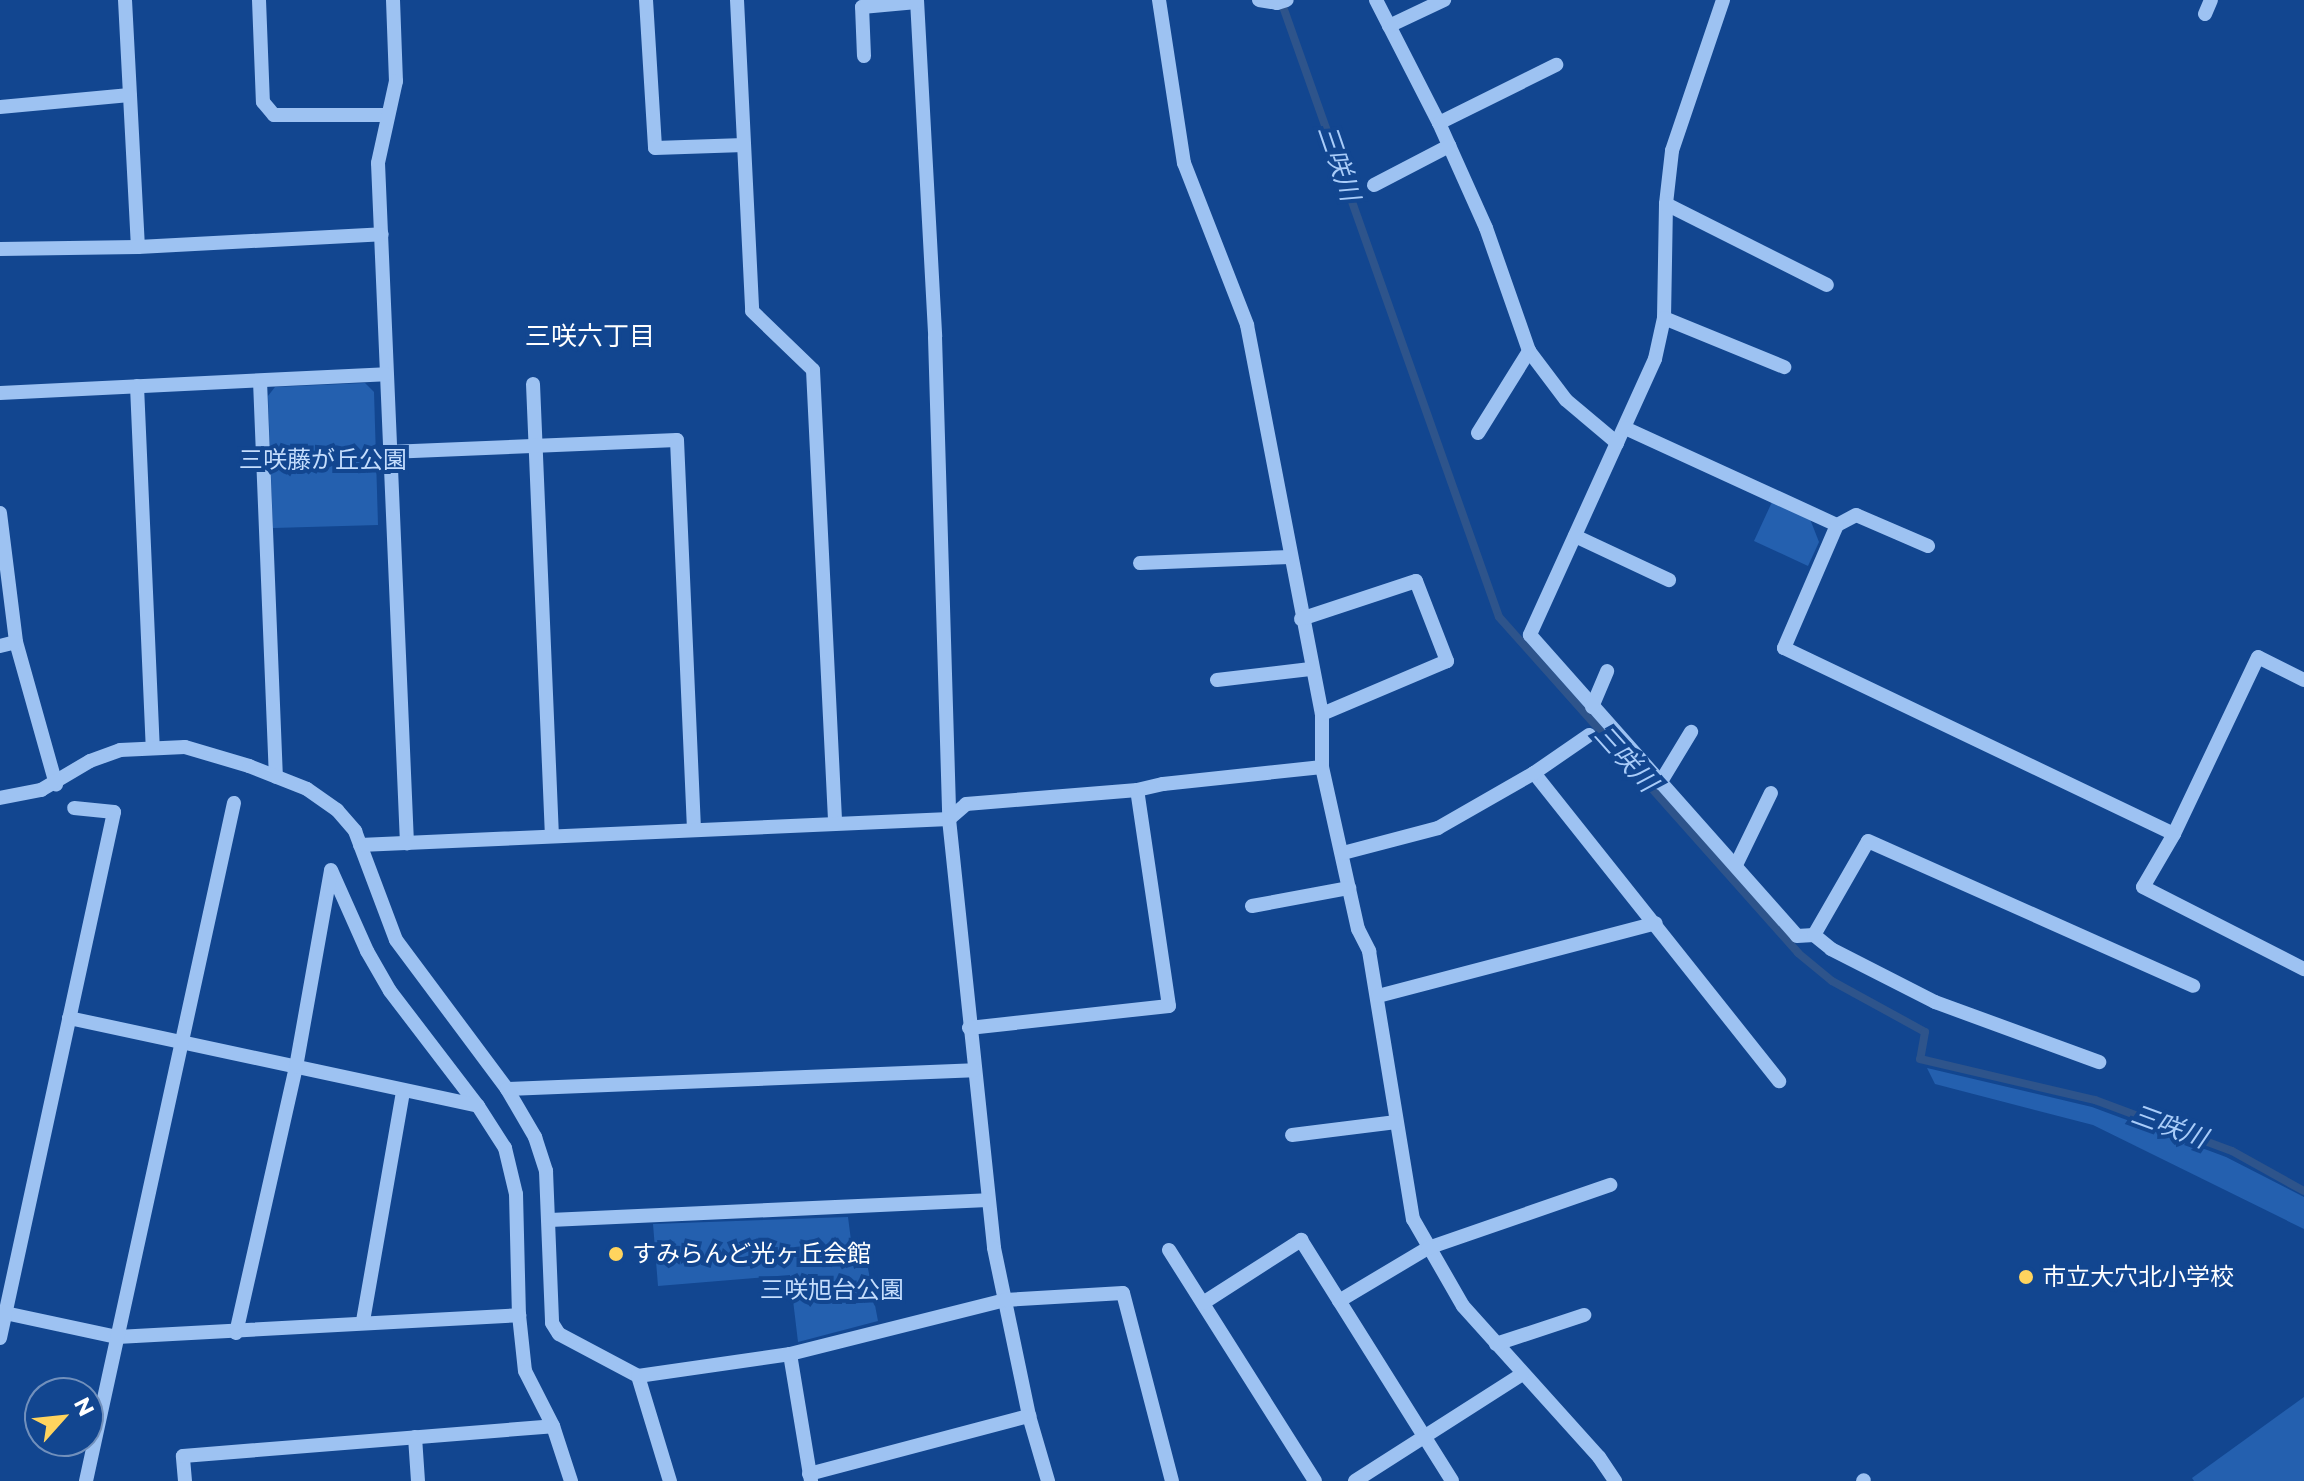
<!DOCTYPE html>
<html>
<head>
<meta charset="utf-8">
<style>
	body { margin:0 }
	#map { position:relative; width:2304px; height:1481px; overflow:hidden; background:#124690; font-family:Montserrat,"Noto Sans JP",sans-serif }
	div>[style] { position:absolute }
	.green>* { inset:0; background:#2460af }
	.stream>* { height:8px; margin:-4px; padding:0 4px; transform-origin:4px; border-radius:4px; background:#2e548b }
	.minor>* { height:14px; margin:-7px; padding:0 7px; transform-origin:7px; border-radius:7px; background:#9dc2f2 }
	.dots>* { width:22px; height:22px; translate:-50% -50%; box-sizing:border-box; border:4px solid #124690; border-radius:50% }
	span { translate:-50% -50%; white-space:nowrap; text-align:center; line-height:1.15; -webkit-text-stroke:8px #124690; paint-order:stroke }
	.park-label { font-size:24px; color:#c4ddfd }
	.poi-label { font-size:24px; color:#fff }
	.left { translate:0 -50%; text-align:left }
	.water-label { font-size:26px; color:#a9ccf9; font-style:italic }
	.neighbourhood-label { font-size:26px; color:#fff }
	.north { position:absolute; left:24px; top:1377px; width:80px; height:80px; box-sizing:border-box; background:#124690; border:2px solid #7190bc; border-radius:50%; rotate:63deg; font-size:22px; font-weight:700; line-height:32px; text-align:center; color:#fff }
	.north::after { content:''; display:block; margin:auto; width:28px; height:36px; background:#ffd45e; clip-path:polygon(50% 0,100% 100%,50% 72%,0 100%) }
</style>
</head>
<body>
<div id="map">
	<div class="green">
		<div style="clip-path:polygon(365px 383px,374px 392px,378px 525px,273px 528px,268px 396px,275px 387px)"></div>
		<div style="clip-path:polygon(1772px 502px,1810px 519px,1819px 542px,1808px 566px,1754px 541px)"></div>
		<div style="clip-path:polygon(1927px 1068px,2092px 1107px,2226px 1157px,2304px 1197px,2304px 1229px,2093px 1125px,1935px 1084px)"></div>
		<div style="clip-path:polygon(848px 1217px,853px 1256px,866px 1258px,878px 1321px,798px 1342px,790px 1275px,658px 1286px,653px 1224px)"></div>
		<div style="clip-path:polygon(2304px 1397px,2304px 1481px,2194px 1481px,2192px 1478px)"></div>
	</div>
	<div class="stream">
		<div style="left:1281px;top:1px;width:653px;rotate:70.51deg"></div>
		<div style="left:1499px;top:617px;width:450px;rotate:48.3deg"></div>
		<div style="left:1798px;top:953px;width:44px;rotate:39.5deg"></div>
		<div style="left:1832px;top:981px;width:106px;rotate:28.7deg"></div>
		<div style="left:1925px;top:1032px;width:27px;rotate:100deg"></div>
		<div style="left:1920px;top:1059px;width:180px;rotate:13.2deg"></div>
		<div style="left:2095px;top:1100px;width:146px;rotate:20.4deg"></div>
		<div style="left:2232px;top:1151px;width:82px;rotate:29.1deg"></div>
	</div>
	<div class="minor">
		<div style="left:125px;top:0;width:247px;rotate:87deg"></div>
		<div style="left:259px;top:0;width:102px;rotate:87.8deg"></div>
		<div style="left:263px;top:102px;width:17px;rotate:50deg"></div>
		<div style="left:274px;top:115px;width:113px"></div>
		<div style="left:393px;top:0;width:81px;rotate:87.9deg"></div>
		<div style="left:396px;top:81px;width:84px;rotate:102.4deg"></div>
		<div style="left:378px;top:163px;width:681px;rotate:87.56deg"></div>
		<div style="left:646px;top:0;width:148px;rotate:86.5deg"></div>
		<div style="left:655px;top:148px;width:89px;rotate:-1.9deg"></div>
		<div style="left:737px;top:0;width:311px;rotate:87.2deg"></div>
		<div style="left:752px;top:311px;width:85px;rotate:44deg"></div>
		<div style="left:813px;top:370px;width:454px;rotate:87.2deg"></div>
		<div style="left:917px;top:0;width:337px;rotate:86.9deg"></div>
		<div style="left:935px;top:337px;width:482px;rotate:88.3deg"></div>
		<div style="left:949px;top:819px;width:431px;rotate:84deg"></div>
		<div style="left:994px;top:1248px;width:172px;rotate:78.2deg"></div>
		<div style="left:1029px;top:1416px;width:68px;rotate:73.7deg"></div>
		<div style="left:1159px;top:0;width:165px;rotate:81.3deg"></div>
		<div style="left:1184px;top:163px;width:174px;rotate:68.7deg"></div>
		<div style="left:1247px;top:325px;width:396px;rotate:79.1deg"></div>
		<div style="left:1322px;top:714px;width:53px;rotate:90deg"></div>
		<div style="left:1322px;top:767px;width:166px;rotate:77.5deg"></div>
		<div style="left:1358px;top:929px;width:25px;rotate:63deg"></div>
		<div style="left:1369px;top:951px;width:272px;rotate:80.7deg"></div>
		<div style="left:1413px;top:1219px;width:100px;rotate:60.1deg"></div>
		<div style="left:1463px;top:1306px;width:203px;rotate:48deg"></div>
		<div style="left:1599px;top:1457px;width:29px;rotate:56deg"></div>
		<div style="left:1259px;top:0;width:18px;rotate:9deg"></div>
		<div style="left:1277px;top:3px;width:10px;rotate:-17deg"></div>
		<div style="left:1376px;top:0;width:138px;rotate:62.9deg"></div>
		<div style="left:1439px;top:123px;width:115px;rotate:65.9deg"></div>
		<div style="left:1486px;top:228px;width:130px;rotate:70.7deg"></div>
		<div style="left:1529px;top:351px;width:61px;rotate:52.9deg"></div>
		<div style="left:1566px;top:400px;width:67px;rotate:40.1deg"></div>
		<div style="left:1723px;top:0;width:159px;rotate:108.7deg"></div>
		<div style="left:1672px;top:151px;width:53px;rotate:96.5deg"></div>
		<div style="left:1666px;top:204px;width:114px;rotate:91deg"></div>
		<div style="left:1664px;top:318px;width:42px;rotate:102.4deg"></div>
		<div style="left:1655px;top:359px;width:303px;rotate:114.4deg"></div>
		<div style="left:1530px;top:635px;width:402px;rotate:48.4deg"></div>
		<div style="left:1797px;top:936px;width:17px;rotate:-3deg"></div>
		<div style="left:1814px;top:935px;width:108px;rotate:-60.1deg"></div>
		<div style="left:1868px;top:841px;width:356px;rotate:24deg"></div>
		<div style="left:2205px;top:14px;width:15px;rotate:-67deg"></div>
		<div style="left:1389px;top:26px;width:61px;rotate:-25.3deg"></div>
		<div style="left:864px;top:56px;width:49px;rotate:-92.3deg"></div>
		<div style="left:862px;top:7px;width:55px;rotate:-5.2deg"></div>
		<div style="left:0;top:107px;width:130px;rotate:-5.3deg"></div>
		<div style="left:1439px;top:123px;width:131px;rotate:-26.4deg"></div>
		<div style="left:1374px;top:185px;width:85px;rotate:-27.5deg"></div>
		<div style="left:1666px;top:204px;width:180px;rotate:26.7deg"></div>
		<div style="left:0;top:249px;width:138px;rotate:-0.8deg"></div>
		<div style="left:138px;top:247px;width:244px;rotate:-3deg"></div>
		<div style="left:1664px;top:318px;width:130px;rotate:22.2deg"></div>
		<div style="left:260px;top:381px;width:396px;rotate:87.7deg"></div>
		<div style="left:533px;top:384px;width:451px;rotate:87.6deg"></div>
		<div style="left:137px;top:386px;width:361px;rotate:87.5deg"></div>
		<div style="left:0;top:393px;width:386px;rotate:-2.8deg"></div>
		<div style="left:1625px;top:428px;width:233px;rotate:24.6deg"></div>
		<div style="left:1478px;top:433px;width:97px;rotate:-58.1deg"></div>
		<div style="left:389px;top:452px;width:288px;rotate:-2.4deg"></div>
		<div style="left:677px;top:440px;width:390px;rotate:87.5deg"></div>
		<div style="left:0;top:513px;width:130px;rotate:82.9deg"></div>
		<div style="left:16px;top:642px;width:148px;rotate:74.3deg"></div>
		<div style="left:1575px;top:536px;width:104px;rotate:25.1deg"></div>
		<div style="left:1928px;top:546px;width:78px;rotate:-156.7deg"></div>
		<div style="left:1856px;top:515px;width:21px;rotate:152deg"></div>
		<div style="left:1837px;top:525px;width:134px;rotate:113.3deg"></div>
		<div style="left:1784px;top:648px;width:432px;rotate:25.5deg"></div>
		<div style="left:1140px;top:563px;width:150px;rotate:-2.3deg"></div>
		<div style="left:1301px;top:619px;width:121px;rotate:-18.3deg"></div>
		<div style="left:1416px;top:581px;width:86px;rotate:68.8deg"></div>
		<div style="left:1447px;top:661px;width:136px;rotate:157deg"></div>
		<div style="left:0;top:646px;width:16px;rotate:-14deg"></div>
		<div style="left:1217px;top:680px;width:94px;rotate:-6.7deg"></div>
		<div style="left:2304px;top:680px;width:51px;rotate:-153.4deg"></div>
		<div style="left:2258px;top:657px;width:196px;rotate:115.4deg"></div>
		<div style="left:2174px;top:834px;width:61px;rotate:120.3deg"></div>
		<div style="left:2143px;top:887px;width:181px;rotate:27deg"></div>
		<div style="left:1592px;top:707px;width:39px;rotate:-67deg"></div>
		<div style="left:1534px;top:773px;width:394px;rotate:51.5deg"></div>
		<div style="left:1660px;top:783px;width:60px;rotate:-58.7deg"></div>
		<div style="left:0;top:798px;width:42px;rotate:-11deg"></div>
		<div style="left:41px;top:790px;width:57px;rotate:-30.6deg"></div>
		<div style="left:90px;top:761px;width:32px;rotate:-20deg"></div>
		<div style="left:120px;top:750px;width:65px;rotate:-2.6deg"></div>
		<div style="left:185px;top:747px;width:67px;rotate:16.5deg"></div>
		<div style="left:249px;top:766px;width:62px;rotate:21.6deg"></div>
		<div style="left:307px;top:789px;width:37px;rotate:35deg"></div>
		<div style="left:337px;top:810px;width:28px;rotate:49deg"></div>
		<div style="left:355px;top:831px;width:116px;rotate:69.4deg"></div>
		<div style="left:396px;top:940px;width:186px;rotate:53.3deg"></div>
		<div style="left:507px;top:1089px;width:56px;rotate:59.7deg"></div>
		<div style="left:535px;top:1137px;width:36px;rotate:72deg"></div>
		<div style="left:546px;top:1171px;width:152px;rotate:87.7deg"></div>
		<div style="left:552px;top:1323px;width:13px;rotate:58deg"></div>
		<div style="left:559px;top:1334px;width:89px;rotate:28deg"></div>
		<div style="left:638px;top:1376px;width:110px;rotate:73.1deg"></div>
		<div style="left:360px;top:845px;width:590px;rotate:-2.53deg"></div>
		<div style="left:949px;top:819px;width:23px;rotate:-41deg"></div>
		<div style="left:966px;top:804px;width:172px;rotate:-4.7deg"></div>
		<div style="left:1137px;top:790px;width:27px;rotate:-13deg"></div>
		<div style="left:1163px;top:784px;width:160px;rotate:-6.1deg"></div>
		<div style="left:1343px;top:853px;width:98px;rotate:-14.7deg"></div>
		<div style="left:1438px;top:828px;width:111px;rotate:-29.8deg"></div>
		<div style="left:1534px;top:773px;width:67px;rotate:-34.6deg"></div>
		<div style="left:1736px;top:865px;width:80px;rotate:-64.1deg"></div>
		<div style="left:331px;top:870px;width:89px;rotate:66deg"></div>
		<div style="left:367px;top:951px;width:46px;rotate:60.1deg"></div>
		<div style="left:390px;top:991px;width:145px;rotate:52.6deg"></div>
		<div style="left:478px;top:1106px;width:50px;rotate:57.3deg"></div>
		<div style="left:505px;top:1148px;width:47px;rotate:76.6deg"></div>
		<div style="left:516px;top:1194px;width:121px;rotate:88.6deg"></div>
		<div style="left:519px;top:1315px;width:56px;rotate:83.9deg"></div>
		<div style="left:525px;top:1371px;width:62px;rotate:63deg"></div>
		<div style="left:553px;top:1426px;width:58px;rotate:71.9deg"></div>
		<div style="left:1252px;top:906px;width:99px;rotate:-10.5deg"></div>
		<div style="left:1814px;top:935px;width:22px;rotate:39deg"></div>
		<div style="left:1831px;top:949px;width:117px;rotate:27deg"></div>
		<div style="left:1935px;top:1002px;width:175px;rotate:20.1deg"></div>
		<div style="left:1378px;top:996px;width:287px;rotate:-14.7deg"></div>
		<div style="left:69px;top:1018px;width:418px;rotate:12.1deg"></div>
		<div style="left:969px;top:1028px;width:201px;rotate:-6.3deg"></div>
		<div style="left:1169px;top:1006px;width:218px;rotate:-98.4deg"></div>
		<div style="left:507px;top:1089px;width:467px;rotate:-2.3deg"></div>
		<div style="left:1292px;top:1135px;width:105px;rotate:-7.1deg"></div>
		<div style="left:550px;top:1220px;width:438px;rotate:-2.6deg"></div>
		<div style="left:1169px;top:1250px;width:273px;rotate:57.7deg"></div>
		<div style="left:1339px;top:1301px;width:104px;rotate:-30.8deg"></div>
		<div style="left:1428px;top:1248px;width:193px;rotate:-19.1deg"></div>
		<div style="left:1203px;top:1303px;width:117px;rotate:-32.7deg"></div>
		<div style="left:1301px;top:1240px;width:284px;rotate:57.9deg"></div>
		<div style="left:5px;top:1313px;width:115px;rotate:12.1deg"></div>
		<div style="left:117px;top:1337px;width:403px;rotate:-3.1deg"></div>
		<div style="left:363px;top:1321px;width:232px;rotate:-80.1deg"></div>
		<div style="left:236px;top:1333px;width:273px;rotate:-77.3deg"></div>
		<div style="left:296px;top:1067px;width:199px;rotate:-79.9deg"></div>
		<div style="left:0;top:1338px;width:538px;rotate:-77.77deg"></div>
		<div style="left:114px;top:812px;width:40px;rotate:-174.3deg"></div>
		<div style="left:1496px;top:1344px;width:93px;rotate:-18.2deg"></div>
		<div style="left:790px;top:1354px;width:129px;rotate:80.6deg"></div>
		<div style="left:638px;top:1376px;width:154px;rotate:-8.2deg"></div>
		<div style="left:790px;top:1354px;width:222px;rotate:-14.1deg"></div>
		<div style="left:1005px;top:1300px;width:118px;rotate:-3.4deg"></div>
		<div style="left:1123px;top:1293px;width:194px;rotate:75.4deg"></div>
		<div style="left:415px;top:1437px;width:44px;rotate:86.1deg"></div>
		<div style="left:809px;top:1474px;width:228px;rotate:-14.8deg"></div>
		<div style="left:86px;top:1481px;width:694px;rotate:-77.69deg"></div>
		<div style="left:185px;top:1481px;width:25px;rotate:-95deg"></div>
		<div style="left:183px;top:1456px;width:371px;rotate:-4.6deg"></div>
		<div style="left:1355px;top:1481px;width:198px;rotate:-32.6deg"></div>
		<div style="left:1863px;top:1481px;width:1px;rotate:-45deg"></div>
	</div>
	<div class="dots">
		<div style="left:616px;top:1254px;background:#ffd45e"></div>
		<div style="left:2026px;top:1277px;background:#ffd45e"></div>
	</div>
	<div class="park-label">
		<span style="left:323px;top:460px">三咲藤が丘公園</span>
		<span style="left:832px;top:1290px">三咲旭台公園</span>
	</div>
	<div class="poi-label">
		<span class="left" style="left:632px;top:1254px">すみらんど光ヶ丘会館</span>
		<span class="left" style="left:2042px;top:1277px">市立大穴北小学校</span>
	</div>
	<div class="water-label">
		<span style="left:1338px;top:163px;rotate:71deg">三咲川</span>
		<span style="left:1625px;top:759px;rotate:48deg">三咲川</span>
		<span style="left:2169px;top:1127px;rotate:20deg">三咲川</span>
	</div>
	<div class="neighbourhood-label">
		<span style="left:590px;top:337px">三咲六丁目</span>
	</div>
	<div class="north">N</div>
</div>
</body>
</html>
